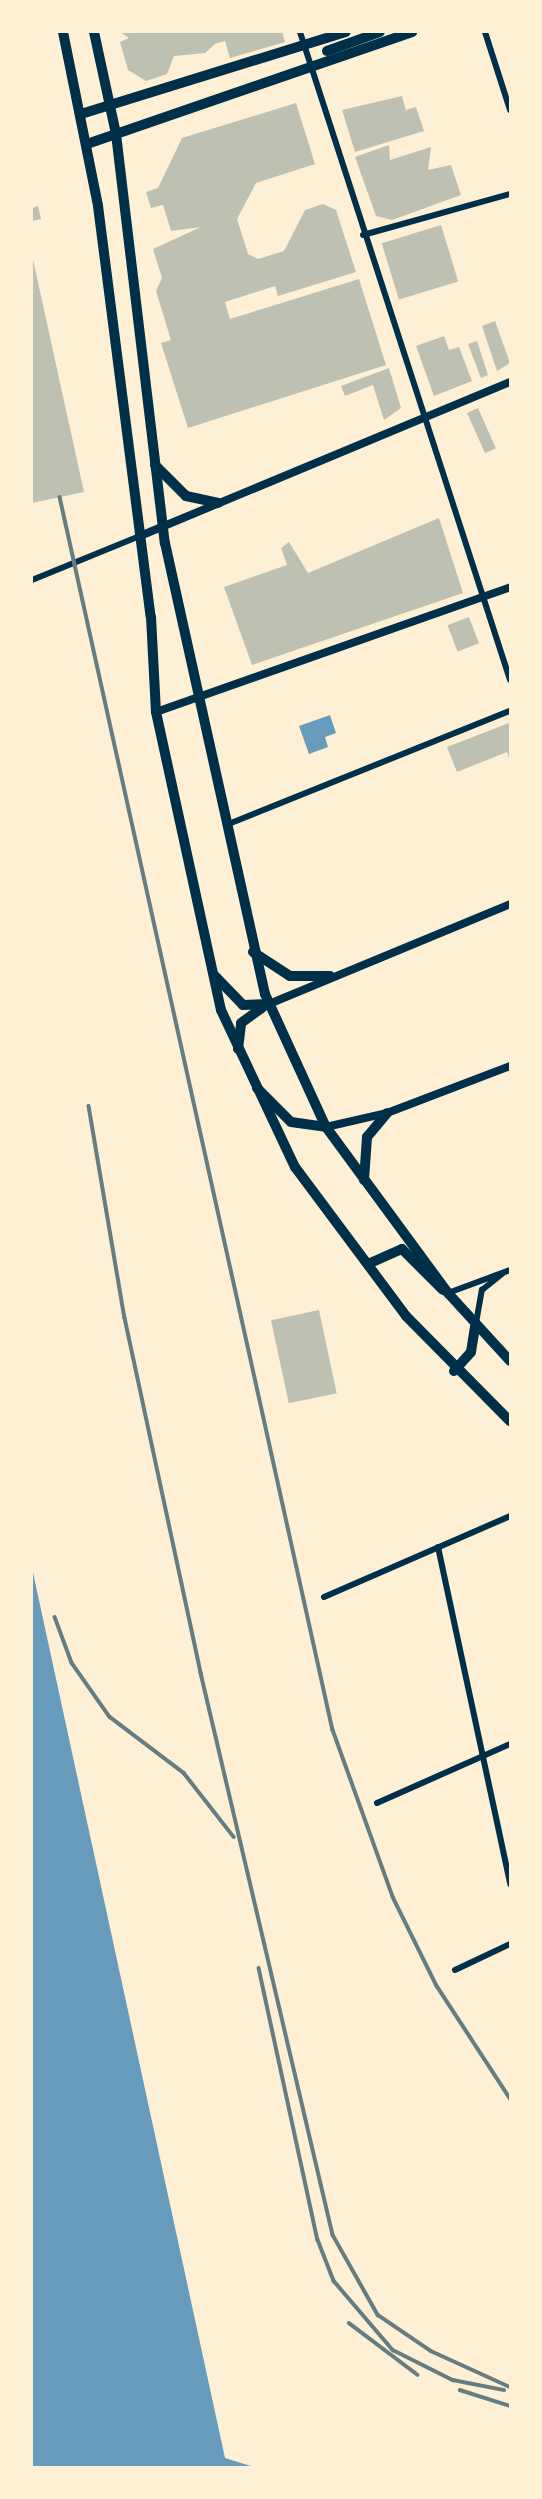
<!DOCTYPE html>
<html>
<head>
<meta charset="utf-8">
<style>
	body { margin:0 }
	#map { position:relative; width:542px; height:2499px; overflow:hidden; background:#fdf0d5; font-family:"PT Sans",sans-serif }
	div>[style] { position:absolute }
	.water>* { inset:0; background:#669bbc }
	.building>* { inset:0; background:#bec0b2; transform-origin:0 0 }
	.minor>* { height:6px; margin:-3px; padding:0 3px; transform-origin:3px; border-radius:3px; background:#003049 }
	.tertiary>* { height:8px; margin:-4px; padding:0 4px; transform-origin:4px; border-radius:4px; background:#003049 }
	.primary>* { height:10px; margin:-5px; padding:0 5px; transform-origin:5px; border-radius:5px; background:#003049 }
	.trunk>* { height:10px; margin:-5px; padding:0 5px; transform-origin:5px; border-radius:5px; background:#003049 }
	.rail>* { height:3.5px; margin:-1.75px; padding:0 1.75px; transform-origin:1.75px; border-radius:1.75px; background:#657d81 }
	span { translate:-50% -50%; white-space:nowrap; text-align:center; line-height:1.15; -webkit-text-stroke:7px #fdf0d5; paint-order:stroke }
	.frame { position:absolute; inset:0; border:33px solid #fdf0d5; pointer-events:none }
</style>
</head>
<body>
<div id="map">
	<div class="water">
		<div style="clip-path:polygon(330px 715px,336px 733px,325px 737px,328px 747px,309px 754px,299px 726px)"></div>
		<div style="clip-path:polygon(32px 1568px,225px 2458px,254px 2467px,32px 2467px)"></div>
	</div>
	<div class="building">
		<div style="clip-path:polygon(120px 32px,282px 32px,285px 42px,230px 58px,225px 41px,215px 44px,205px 53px,174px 56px,167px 74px,146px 81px,128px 70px,120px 42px,129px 38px)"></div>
		<div style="clip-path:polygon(402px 96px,406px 110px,416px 107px,424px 131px,355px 152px,342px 110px)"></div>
		<div style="clip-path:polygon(296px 103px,315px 164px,256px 183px,237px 219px,248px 254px,258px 259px,284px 251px,305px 210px,323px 204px,336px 210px,356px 272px,278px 296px,275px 286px,225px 302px,230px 319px,359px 279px,386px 365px,188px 428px,161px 343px,171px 340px,156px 291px,162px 278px,153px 249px,201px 227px,171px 231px,163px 205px,151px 208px,146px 192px,158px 188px,182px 138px)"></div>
		<div style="clip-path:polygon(389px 145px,390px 160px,431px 147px,428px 170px,451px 165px,461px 195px,392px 220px,376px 216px,355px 157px)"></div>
		<div style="clip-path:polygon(38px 206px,41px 219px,32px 221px,32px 208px)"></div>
		<div style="left:441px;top:225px;width:59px;height:62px;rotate:73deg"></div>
		<div style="clip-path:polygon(32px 255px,84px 492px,32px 503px)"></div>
		<div style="clip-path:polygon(495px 321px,510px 363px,497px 371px,482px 326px)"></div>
		<div style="clip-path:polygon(444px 336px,449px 350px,459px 347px,472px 381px,434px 396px,416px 346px)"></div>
		<div style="clip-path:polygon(477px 341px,488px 375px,481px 378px,468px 344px)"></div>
		<div style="clip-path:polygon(389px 368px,401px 408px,384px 420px,373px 385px,345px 396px,341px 386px)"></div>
		<div style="left:478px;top:408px;width:44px;height:12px;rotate:66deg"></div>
		<div style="clip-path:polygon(439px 518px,463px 593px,252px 665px,224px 587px,287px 565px,281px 548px,289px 542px,308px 573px)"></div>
		<div style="left:469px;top:617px;width:28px;height:23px;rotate:69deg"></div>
		<div style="clip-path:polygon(509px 723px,510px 761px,507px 752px,457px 772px,447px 747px)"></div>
		<div style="left:319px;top:1310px;width:85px;height:49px;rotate:78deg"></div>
	</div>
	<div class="minor">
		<div style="left:300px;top:32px;width:681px;rotate:72.04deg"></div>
		<div style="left:485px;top:32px;width:82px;rotate:72.2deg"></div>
		<div style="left:363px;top:235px;width:153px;rotate:-15.6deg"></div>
		<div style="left:32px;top:580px;width:117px;rotate:-22.2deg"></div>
		<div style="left:226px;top:825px;width:306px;rotate:-21.9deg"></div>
		<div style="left:448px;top:1293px;width:66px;rotate:-20.4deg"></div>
		<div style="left:476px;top:1323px;width:34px;rotate:-80deg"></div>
		<div style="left:482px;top:1290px;width:26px;rotate:-39deg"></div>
		<div style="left:438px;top:1547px;width:345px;rotate:77.9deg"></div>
		<div style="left:324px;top:1597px;width:203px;rotate:-23.5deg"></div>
		<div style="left:377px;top:1803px;width:145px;rotate:-23.9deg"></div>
		<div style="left:455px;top:1970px;width:61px;rotate:-25.3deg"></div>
	</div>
	<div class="tertiary">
		<div style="left:140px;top:536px;width:401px;rotate:-22.6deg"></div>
		<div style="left:156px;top:712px;width:375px;rotate:-19.4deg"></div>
		<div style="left:269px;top:1004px;width:261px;rotate:-22.5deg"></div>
		<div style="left:326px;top:1127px;width:63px;rotate:-12.9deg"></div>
		<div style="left:387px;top:1113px;width:132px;rotate:-20.9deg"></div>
	</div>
	<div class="primary">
		<div style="left:327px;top:51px;width:56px;rotate:-19.7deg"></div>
		<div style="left:81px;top:114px;width:277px;rotate:-17.2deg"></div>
		<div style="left:87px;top:144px;width:344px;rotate:-19deg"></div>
	</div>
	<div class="trunk">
		<div style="left:63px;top:32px;width:177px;rotate:78.6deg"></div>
		<div style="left:98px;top:206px;width:414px;rotate:82.7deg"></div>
		<div style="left:151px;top:617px;width:95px;rotate:87deg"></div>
		<div style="left:156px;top:712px;width:305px;rotate:77.7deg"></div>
		<div style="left:221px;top:1010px;width:174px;rotate:64.8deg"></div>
		<div style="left:295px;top:1167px;width:186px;rotate:53.3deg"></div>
		<div style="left:406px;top:1316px;width:148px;rotate:45.3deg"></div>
		<div style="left:94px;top:32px;width:104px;rotate:77.8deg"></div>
		<div style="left:116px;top:134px;width:412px;rotate:83.2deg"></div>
		<div style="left:165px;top:543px;width:462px;rotate:77.5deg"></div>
		<div style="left:265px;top:994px;width:146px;rotate:65.4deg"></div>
		<div style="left:326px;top:1127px;width:206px;rotate:53.7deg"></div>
		<div style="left:448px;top:1293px;width:92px;rotate:47.6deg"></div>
		<div style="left:155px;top:465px;width:44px;rotate:45deg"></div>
		<div style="left:186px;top:496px;width:33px;rotate:12deg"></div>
		<div style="left:253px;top:952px;width:44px;rotate:33deg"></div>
		<div style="left:290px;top:976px;width:40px"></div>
		<div style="left:215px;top:976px;width:40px;rotate:46deg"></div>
		<div style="left:243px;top:1005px;width:26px;rotate:-2deg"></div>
		<div style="left:238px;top:1049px;width:26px;rotate:-83deg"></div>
		<div style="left:241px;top:1023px;width:27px;rotate:-36deg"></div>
		<div style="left:257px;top:1088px;width:48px;rotate:45deg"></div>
		<div style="left:291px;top:1122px;width:35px;rotate:8deg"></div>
		<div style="left:364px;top:1180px;width:43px;rotate:-86deg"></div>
		<div style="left:367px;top:1137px;width:31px;rotate:-50deg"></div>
		<div style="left:368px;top:1264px;width:37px;rotate:-24deg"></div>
		<div style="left:402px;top:1249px;width:58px;rotate:45deg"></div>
		<div style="left:454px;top:1371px;width:25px;rotate:-48deg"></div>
		<div style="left:471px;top:1352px;width:26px;rotate:-81deg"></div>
	</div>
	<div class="rail">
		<div style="left:60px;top:497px;width:1263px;rotate:77.52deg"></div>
		<div style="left:333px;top:1730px;width:177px;rotate:70.2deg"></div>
		<div style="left:393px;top:1897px;width:99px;rotate:63.7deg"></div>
		<div style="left:437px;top:1986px;width:134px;rotate:56.9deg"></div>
		<div style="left:89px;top:1106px;width:215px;rotate:80.4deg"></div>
		<div style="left:125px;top:1318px;width:363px;rotate:77.9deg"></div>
		<div style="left:201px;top:1673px;width:577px;rotate:76.78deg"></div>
		<div style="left:333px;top:2235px;width:92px;rotate:60.6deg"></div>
		<div style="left:378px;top:2315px;width:64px;rotate:34.2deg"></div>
		<div style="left:431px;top:2351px;width:87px;rotate:24.5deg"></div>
		<div style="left:55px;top:1617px;width:49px;rotate:69.7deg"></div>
		<div style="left:72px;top:1663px;width:66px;rotate:54.9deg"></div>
		<div style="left:110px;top:1717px;width:93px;rotate:37.1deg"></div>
		<div style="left:184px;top:1773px;width:81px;rotate:52deg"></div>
		<div style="left:259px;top:1968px;width:278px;rotate:77.8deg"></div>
		<div style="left:318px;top:2240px;width:44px;rotate:68.7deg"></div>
		<div style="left:334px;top:2281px;width:91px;rotate:49.5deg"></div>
		<div style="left:393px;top:2350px;width:67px;rotate:26.6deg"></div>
		<div style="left:453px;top:2380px;width:52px;rotate:11.1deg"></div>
		<div style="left:349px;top:2323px;width:86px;rotate:37deg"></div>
		<div style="left:460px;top:2390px;width:52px;rotate:17.7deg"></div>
	</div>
	<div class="frame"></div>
</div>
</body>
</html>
